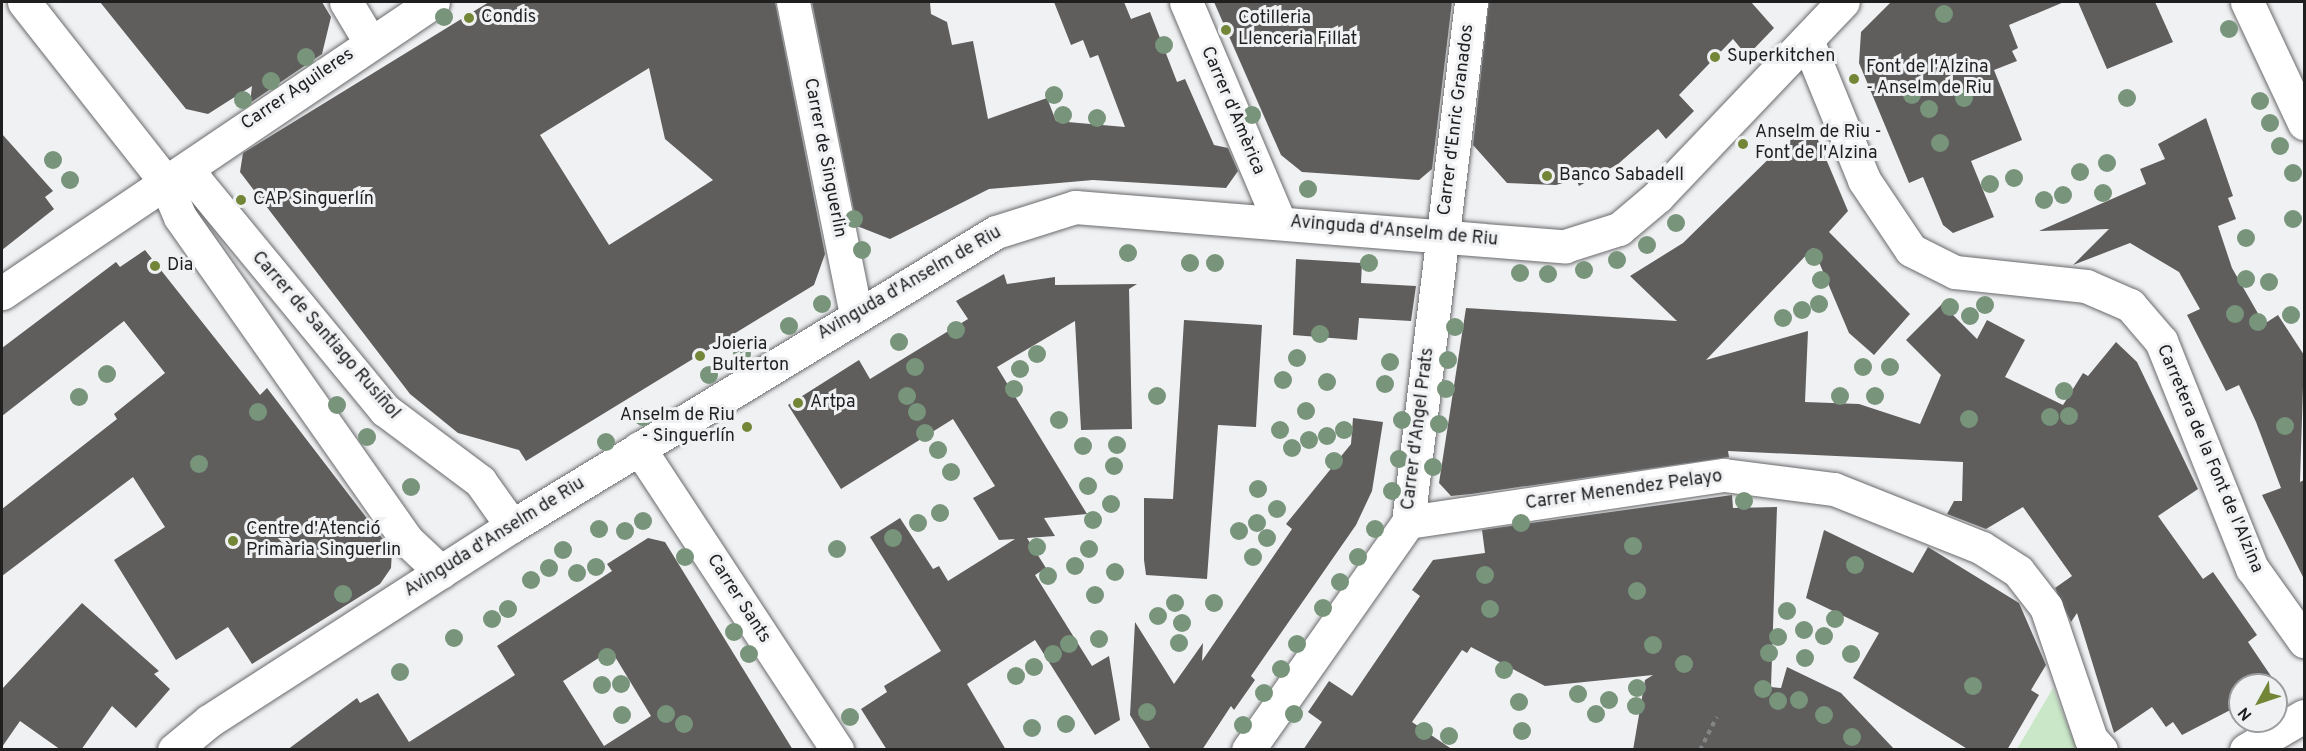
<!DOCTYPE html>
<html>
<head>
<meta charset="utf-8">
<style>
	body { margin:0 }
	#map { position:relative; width:2306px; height:751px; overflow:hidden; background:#f0f1f3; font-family:Overpass,sans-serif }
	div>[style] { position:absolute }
	.green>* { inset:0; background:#cae7c8 }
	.building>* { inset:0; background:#5f5e5d }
	.path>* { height:4px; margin-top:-2px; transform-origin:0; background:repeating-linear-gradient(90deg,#848586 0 4.5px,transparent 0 9px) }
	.roads { filter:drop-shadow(0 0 2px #696a6c) drop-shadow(0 0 2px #696a6c) }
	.minor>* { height:33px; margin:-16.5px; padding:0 16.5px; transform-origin:16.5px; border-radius:16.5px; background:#fff }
	.trees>* { width:18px; height:18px; margin:-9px; border-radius:50%; background:#78947b }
	.dots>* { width:16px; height:16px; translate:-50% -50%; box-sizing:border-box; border:3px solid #f0f1f3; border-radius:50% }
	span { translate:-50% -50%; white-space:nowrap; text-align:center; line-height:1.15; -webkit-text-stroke:6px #f0f1f3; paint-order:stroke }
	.poi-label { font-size:18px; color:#1f1f20 }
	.left { translate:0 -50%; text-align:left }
	.right { translate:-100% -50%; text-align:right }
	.street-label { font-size:18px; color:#1f1f20 }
	.frame { position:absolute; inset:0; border:3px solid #1f1f20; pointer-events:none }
	.north { position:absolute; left:2228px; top:673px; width:60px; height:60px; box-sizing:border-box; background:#f0f1f3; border:2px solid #9c9d9f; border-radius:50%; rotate:230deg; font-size:16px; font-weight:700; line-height:24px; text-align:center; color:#1f1f20 }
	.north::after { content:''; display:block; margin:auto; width:21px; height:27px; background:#738637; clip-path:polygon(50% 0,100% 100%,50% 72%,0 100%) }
</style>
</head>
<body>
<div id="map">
	<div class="green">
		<div style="clip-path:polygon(2053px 688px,2077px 749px,2017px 749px)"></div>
	</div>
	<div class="building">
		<div style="clip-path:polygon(100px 2px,322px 2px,331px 17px,322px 54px,250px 103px,252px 86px,208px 114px,186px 109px)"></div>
		<div style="clip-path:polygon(evenodd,489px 2px,775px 2px,825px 254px,814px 285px,526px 461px,519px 450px,458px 433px,410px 394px,240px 172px,243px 153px,489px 2px,649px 68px,665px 139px,713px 180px,609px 245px,540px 135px,649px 68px)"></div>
		<div style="clip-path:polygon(812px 2px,930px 2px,931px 14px,947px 22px,952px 45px,973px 41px,988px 119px,1047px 98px,1056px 121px,1125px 127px,1098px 55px,1090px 58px,1083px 40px,1071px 45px,1054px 2px,1124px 2px,1131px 19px,1150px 12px,1177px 82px,1185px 79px,1214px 145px,1228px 148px,1238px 171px,1226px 188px,1093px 180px,989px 189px,890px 239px,857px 226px)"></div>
		<div style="clip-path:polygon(1214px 2px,1452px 2px,1432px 169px,1419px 180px,1302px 172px,1281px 155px)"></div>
		<div style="clip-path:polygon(1489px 2px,1751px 2px,1774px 28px,1747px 56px,1733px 39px,1679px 95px,1694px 111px,1666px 139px,1658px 129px,1618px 164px,1579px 186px,1576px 179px,1556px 185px,1507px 183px,1473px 145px)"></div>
		<div style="clip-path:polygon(1891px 2px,2064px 2px,2009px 25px,2018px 48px,2012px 51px,2017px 61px,1994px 70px,2022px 140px,1971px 161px,1994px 217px,1953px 233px,1943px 225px,1923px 177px,1909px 183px,1859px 63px,1861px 32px)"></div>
		<div style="clip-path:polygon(2078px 2px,2155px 2px,2173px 42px,2107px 69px)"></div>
		<div style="clip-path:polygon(2206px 118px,2233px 196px,2228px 198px,2236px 219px,2218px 226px,2232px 268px,2264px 324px,2278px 315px,2304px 355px,2300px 482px,2304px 480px,2304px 579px,2262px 495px,2281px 488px,2256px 422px,2239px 385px,2226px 391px,2187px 315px,2200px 309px,2179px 272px,2130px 243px,2073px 265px,2109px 229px,2039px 231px,2146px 184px,2140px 169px,2165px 159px,2158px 144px)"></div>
		<div style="clip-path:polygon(2px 134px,53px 191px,45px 197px,54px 209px,2px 250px)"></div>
		<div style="clip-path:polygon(1807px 134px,1818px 140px,1848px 211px,1829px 232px,1910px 314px,1874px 355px,1849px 333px,1813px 248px,1706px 360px,1808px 331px,1805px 402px,1859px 404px,1920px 424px,1941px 375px,1906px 340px,1942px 304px,1977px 339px,1987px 320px,2025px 340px,2005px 377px,2063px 405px,2083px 373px,2088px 376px,2116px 342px,2137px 362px,2198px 489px,2158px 516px,2203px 579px,2213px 572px,2257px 635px,2248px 642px,2275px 682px,2240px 685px,2240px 705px,2182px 735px,2173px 722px,2166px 727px,2152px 707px,2114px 733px,2077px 613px,2071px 622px,2055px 588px,2072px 576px,2023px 507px,1986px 529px,1947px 514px,1954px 501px,1962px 501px,1963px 462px,1728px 451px,1729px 457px,1471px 494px,1451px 496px,1439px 483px,1466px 308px,1677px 321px,1630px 276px,1683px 243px,1787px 141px)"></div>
		<div style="clip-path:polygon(145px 250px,260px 395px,267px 388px,392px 551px,391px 568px,380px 584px,252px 664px,228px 627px,176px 660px,114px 560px,165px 527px,133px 477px,2px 576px,2px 509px,117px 419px,114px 414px,165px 373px,124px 321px,2px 416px,2px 348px,116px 262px,120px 267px)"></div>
		<div style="clip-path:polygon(1296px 259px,1362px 263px,1361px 283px,1416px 286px,1411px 321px,1359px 318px,1357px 340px,1293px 335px)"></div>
		<div style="clip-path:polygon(1004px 274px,1007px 284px,1055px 277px,1055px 285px,1137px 284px,1129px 289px,1132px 429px,1081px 430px,1075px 321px,997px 367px,1087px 514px,1044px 518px,1055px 536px,1027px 538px,1046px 568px,1035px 575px,1092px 666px,1109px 656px,1120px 720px,1095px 735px,1035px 640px,967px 684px,1006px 750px,887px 750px,861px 709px,887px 692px,884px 686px,941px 651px,870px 537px,900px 518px,933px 569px,939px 566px,948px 581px,1015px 539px,999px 540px,973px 498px,995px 486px,953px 419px,841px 489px,788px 405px,859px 360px,870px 379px,968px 319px,956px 301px)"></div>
		<div style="clip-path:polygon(1184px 320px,1262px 325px,1256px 427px,1218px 425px,1207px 579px,1146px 575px,1144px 560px,1144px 498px,1173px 499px)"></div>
		<div style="clip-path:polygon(1353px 418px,1383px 422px,1372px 491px,1356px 525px,1251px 676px,1255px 680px,1234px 710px,1231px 706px,1202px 750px,1151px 750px,1130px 715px,1135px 622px,1174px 684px,1203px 643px,1202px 661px,1292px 529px,1286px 524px,1351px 444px)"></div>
		<div style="clip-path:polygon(1732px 495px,1733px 508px,1777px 507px,1771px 687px,1781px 688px,1787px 667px,1841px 693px,1895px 750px,1633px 750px,1645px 680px,1653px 675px,1545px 686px,1471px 647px,1467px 653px,1462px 650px,1412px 722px,1453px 750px,1303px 750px,1322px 722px,1308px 712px,1329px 681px,1352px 696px,1420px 596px,1412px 590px,1433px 560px,1485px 553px,1482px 530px)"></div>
		<div style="clip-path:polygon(1824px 530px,1913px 573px,1928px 547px,2019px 603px,2046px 665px,2031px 690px,2039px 695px,2007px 750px,1969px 750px,1853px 678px,1879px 633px,1806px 598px)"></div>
		<div style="clip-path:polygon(evenodd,648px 538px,665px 542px,793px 750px,287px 750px,357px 698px,360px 703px,378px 693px,409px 742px,515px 675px,497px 646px,612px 571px,607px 564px,648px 538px,611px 650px,651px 716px,604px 746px,563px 681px,611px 650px)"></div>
		<div style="clip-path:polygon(82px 603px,159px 671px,154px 674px,170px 689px,136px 728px,112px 706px,81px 750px,61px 750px,20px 721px,2px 747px,2px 689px)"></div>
	</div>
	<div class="path">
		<div style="left:1700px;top:750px;width:37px;rotate:-63deg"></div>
	</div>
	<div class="roads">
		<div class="minor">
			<div style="left:24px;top:2px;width:226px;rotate:51.8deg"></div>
			<div style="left:164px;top:180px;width:40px;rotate:66.6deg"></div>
			<div style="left:180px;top:217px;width:393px;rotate:54.9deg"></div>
			<div style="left:406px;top:539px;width:48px;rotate:43.3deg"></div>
			<div style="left:346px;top:2px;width:47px;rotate:59deg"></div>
			<div style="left:793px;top:2px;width:318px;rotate:78.6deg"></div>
			<div style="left:1186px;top:2px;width:238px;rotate:67deg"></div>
			<div style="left:2247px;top:2px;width:134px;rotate:64.8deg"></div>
			<div style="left:1807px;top:40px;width:151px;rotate:67.8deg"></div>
			<div style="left:1864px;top:180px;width:84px;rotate:56.1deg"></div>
			<div style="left:1911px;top:250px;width:49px;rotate:26.6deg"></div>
			<div style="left:1955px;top:272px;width:132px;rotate:6.1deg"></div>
			<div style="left:2086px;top:286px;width:48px;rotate:23.4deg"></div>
			<div style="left:2130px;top:305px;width:48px;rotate:49.3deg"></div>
			<div style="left:2161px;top:341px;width:245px;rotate:68.2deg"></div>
			<div style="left:2252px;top:568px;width:90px;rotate:54.5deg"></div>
			<div style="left:164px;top:180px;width:33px;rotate:3deg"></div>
			<div style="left:197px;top:182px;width:296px;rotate:50.5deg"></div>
			<div style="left:385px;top:410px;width:119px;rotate:36.8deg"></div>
			<div style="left:480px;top:481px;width:55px;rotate:54.6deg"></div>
			<div style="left:2px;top:293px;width:520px;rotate:-34.03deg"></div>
			<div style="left:639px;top:448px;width:361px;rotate:56.7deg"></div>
			<div style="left:1408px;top:522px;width:319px;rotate:-8.5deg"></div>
			<div style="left:1724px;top:475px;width:111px;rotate:7.3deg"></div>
			<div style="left:1834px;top:489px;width:159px;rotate:21.7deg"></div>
			<div style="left:1982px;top:548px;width:43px;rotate:32.6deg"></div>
			<div style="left:2018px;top:571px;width:46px;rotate:52.1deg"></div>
			<div style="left:2046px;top:607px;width:139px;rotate:71.2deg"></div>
			<div style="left:2091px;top:739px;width:15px;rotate:48deg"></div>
			<div style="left:174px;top:750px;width:45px;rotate:-39.6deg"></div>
			<div style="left:209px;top:721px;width:360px;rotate:-32.8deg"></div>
			<div style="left:512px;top:526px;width:566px;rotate:-31.28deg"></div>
			<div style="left:996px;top:232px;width:83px;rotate:-17.6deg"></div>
			<div style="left:1075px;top:207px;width:492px;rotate:4.6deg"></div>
			<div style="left:1565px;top:246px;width:57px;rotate:-17.5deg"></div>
			<div style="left:1619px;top:229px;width:51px;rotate:-40.2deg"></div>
			<div style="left:1658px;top:196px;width:268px;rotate:-46.4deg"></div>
			<div style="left:1248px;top:750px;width:279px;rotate:-54.9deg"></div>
			<div style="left:1408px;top:522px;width:524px;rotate:-83.09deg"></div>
			<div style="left:2246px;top:750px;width:67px;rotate:-30.4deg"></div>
		</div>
	</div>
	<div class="trees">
		<div style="left:1944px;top:14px"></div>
		<div style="left:444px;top:17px"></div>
		<div style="left:2229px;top:29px"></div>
		<div style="left:1164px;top:45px"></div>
		<div style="left:306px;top:57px"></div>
		<div style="left:271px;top:81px"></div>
		<div style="left:1054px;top:95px"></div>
		<div style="left:1912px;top:95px"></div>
		<div style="left:1964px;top:98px"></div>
		<div style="left:2127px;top:98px"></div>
		<div style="left:243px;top:100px"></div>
		<div style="left:2260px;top:101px"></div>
		<div style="left:1929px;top:109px"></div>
		<div style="left:1063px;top:115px"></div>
		<div style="left:1252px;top:115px"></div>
		<div style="left:1097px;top:118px"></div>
		<div style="left:2270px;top:123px"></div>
		<div style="left:1940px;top:143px"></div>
		<div style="left:2280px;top:146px"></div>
		<div style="left:53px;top:160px"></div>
		<div style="left:2107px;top:163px"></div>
		<div style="left:2080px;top:172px"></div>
		<div style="left:2293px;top:173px"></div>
		<div style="left:2014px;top:178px"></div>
		<div style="left:70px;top:180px"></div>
		<div style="left:1990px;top:184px"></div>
		<div style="left:1308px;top:189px"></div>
		<div style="left:2103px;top:193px"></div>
		<div style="left:2063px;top:195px"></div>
		<div style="left:2044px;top:200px"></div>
		<div style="left:854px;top:219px"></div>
		<div style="left:2293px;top:219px"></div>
		<div style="left:1676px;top:223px"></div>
		<div style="left:2246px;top:238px"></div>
		<div style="left:1647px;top:245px"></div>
		<div style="left:862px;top:250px"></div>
		<div style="left:1128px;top:253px"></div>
		<div style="left:1814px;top:257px"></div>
		<div style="left:1617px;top:260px"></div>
		<div style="left:1190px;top:263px"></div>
		<div style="left:1215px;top:263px"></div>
		<div style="left:1369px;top:263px"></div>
		<div style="left:1584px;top:270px"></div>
		<div style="left:1520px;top:273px"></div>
		<div style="left:1548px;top:274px"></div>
		<div style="left:2246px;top:279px"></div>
		<div style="left:1821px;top:280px"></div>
		<div style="left:2269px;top:282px"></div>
		<div style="left:822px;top:304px"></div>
		<div style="left:1819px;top:304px"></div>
		<div style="left:1985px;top:305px"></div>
		<div style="left:1950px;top:307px"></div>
		<div style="left:1802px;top:310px"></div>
		<div style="left:2235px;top:314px"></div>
		<div style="left:2291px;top:315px"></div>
		<div style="left:1970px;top:316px"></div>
		<div style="left:1783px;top:318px"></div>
		<div style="left:2258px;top:322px"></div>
		<div style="left:789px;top:326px"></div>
		<div style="left:1455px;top:327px"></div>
		<div style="left:956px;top:330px"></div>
		<div style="left:1320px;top:334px"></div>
		<div style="left:899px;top:342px"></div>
		<div style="left:742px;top:354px"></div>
		<div style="left:1037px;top:354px"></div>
		<div style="left:1297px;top:358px"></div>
		<div style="left:1448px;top:360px"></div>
		<div style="left:1390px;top:362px"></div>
		<div style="left:915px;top:367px"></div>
		<div style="left:1863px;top:367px"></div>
		<div style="left:1890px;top:367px"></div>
		<div style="left:1020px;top:369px"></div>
		<div style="left:107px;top:374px"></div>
		<div style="left:709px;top:375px"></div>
		<div style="left:1283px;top:380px"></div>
		<div style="left:1327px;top:382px"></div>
		<div style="left:1385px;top:384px"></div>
		<div style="left:1014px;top:389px"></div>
		<div style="left:1446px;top:389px"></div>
		<div style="left:2064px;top:391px"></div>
		<div style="left:907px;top:396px"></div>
		<div style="left:1157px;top:396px"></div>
		<div style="left:1840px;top:396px"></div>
		<div style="left:1875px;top:396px"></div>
		<div style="left:79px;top:397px"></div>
		<div style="left:337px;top:405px"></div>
		<div style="left:1306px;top:411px"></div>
		<div style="left:258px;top:412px"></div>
		<div style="left:917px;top:412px"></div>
		<div style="left:2069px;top:416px"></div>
		<div style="left:643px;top:417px"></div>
		<div style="left:2050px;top:417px"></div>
		<div style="left:1969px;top:419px"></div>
		<div style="left:1059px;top:420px"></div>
		<div style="left:1402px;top:420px"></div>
		<div style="left:1439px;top:424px"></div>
		<div style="left:2285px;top:426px"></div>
		<div style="left:1280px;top:430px"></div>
		<div style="left:1344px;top:430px"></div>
		<div style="left:925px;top:433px"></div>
		<div style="left:1327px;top:436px"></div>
		<div style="left:367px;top:437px"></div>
		<div style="left:1309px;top:440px"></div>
		<div style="left:606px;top:442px"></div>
		<div style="left:1117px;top:445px"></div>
		<div style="left:1083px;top:446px"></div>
		<div style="left:1292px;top:448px"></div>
		<div style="left:938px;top:450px"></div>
		<div style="left:1399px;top:459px"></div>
		<div style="left:1334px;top:461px"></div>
		<div style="left:199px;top:464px"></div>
		<div style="left:1114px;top:466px"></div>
		<div style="left:1433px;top:467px"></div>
		<div style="left:951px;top:472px"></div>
		<div style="left:1088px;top:486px"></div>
		<div style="left:411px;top:487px"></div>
		<div style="left:1258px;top:489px"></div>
		<div style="left:1392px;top:491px"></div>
		<div style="left:1744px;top:501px"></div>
		<div style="left:1111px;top:504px"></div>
		<div style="left:1277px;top:509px"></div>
		<div style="left:940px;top:513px"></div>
		<div style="left:1093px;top:520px"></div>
		<div style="left:643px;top:521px"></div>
		<div style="left:918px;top:523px"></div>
		<div style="left:1257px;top:523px"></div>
		<div style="left:1521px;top:523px"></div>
		<div style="left:599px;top:529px"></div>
		<div style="left:1375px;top:529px"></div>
		<div style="left:625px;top:531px"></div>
		<div style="left:1239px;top:531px"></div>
		<div style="left:893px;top:538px"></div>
		<div style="left:1267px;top:538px"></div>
		<div style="left:1633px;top:546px"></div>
		<div style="left:1037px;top:547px"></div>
		<div style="left:837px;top:549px"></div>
		<div style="left:1089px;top:549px"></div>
		<div style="left:563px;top:550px"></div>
		<div style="left:685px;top:557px"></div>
		<div style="left:1253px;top:557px"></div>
		<div style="left:1358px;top:557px"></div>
		<div style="left:1855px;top:565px"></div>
		<div style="left:1075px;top:566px"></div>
		<div style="left:596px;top:567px"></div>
		<div style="left:549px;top:568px"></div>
		<div style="left:1115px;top:572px"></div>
		<div style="left:577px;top:573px"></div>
		<div style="left:1485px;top:575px"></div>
		<div style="left:1048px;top:576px"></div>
		<div style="left:531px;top:580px"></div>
		<div style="left:1340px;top:582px"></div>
		<div style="left:1637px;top:591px"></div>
		<div style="left:343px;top:594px"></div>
		<div style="left:1095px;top:595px"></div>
		<div style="left:1175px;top:603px"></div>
		<div style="left:1214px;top:603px"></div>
		<div style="left:1323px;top:608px"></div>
		<div style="left:508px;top:609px"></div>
		<div style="left:1490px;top:609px"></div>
		<div style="left:1787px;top:611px"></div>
		<div style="left:1158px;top:616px"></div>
		<div style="left:492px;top:619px"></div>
		<div style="left:1835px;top:619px"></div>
		<div style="left:1182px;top:623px"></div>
		<div style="left:1804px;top:630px"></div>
		<div style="left:734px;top:632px"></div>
		<div style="left:1824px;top:636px"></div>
		<div style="left:1778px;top:637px"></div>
		<div style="left:454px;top:638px"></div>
		<div style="left:1099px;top:639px"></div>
		<div style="left:1179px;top:643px"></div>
		<div style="left:1069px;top:644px"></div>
		<div style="left:1297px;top:644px"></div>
		<div style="left:1653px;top:645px"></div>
		<div style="left:1769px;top:653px"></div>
		<div style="left:749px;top:654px"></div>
		<div style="left:1053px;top:654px"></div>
		<div style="left:1851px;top:654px"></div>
		<div style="left:607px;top:657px"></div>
		<div style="left:1805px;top:658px"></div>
		<div style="left:1684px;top:664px"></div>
		<div style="left:1034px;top:667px"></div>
		<div style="left:1281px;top:669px"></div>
		<div style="left:1504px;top:670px"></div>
		<div style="left:400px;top:672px"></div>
		<div style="left:1016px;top:676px"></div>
		<div style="left:621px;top:684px"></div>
		<div style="left:602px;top:685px"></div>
		<div style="left:1973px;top:686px"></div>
		<div style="left:1637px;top:688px"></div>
		<div style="left:1763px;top:689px"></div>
		<div style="left:1264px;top:693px"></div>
		<div style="left:1578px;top:694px"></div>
		<div style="left:1609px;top:700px"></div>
		<div style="left:1799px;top:700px"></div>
		<div style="left:1778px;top:701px"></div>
		<div style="left:1519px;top:702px"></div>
		<div style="left:1636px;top:706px"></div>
		<div style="left:1147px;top:712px"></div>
		<div style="left:666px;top:714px"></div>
		<div style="left:1294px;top:714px"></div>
		<div style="left:1596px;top:714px"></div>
		<div style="left:622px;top:715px"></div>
		<div style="left:1824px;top:715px"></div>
		<div style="left:850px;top:717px"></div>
		<div style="left:684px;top:724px"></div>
		<div style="left:1066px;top:724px"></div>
		<div style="left:1243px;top:725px"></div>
		<div style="left:1032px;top:728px"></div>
		<div style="left:1424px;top:731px"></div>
		<div style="left:1522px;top:731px"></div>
		<div style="left:1449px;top:736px"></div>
		<div style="left:1852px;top:737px"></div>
	</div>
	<div class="dots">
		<div style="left:469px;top:18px;background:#738637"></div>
		<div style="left:1226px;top:30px;background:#738637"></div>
		<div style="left:1715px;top:57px;background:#738637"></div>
		<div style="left:1854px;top:79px;background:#738637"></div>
		<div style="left:1743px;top:144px;background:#738637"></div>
		<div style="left:1547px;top:176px;background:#738637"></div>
		<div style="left:241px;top:200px;background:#738637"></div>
		<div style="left:155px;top:266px;background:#738637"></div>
		<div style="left:700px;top:356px;background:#738637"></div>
		<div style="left:798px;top:403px;background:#738637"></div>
		<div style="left:747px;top:427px;background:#738637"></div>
		<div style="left:233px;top:541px;background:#738637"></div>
	</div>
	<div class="poi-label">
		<span class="left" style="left:481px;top:18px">Condis</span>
		<span class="left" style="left:1238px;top:30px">Cotilleria<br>Llenceria Fillat</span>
		<span class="left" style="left:1727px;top:57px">Superkitchen</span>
		<span class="left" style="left:1866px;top:79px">Font de l'Alzina<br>- Anselm de Riu</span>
		<span class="left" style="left:1755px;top:144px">Anselm de Riu -<br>Font de l'Alzina</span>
		<span class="left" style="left:1559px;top:176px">Banco Sabadell</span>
		<span class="left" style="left:253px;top:200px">CAP Singuerlín</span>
		<span class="left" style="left:167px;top:266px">Dia</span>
		<span class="left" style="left:712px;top:356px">Joieria<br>Bulterton</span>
		<span class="left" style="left:810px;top:403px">Artpa</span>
		<span class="right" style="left:735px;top:427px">Anselm de Riu<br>- Singuerlín</span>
		<span class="left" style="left:246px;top:541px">Centre d'Atenció<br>Primària Singuerlin</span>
	</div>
	<div class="street-label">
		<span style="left:298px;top:90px;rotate:-34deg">Carrer Aguileres</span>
		<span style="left:1232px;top:111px;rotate:67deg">Carrer d'Amèrica</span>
		<span style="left:1457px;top:120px;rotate:-83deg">Carrer d'Enric Granados</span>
		<span style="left:824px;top:158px;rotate:79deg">Carrer de Singuerlin</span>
		<span style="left:1394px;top:232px;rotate:5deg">Avinguda d'Anselm de Riu</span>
		<span style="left:910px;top:284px;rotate:-30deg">Avinguda d'Anselm de Riu</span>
		<span style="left:325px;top:336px;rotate:49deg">Carrer de Santiago Rusiñol</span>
		<span style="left:1419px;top:429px;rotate:-83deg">Carrer d'Angel Prats</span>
		<span style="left:2209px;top:459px;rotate:67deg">Carretera de la Font de l'Alzina</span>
		<span style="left:1624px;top:491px;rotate:-8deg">Carrer Menendez Pelayo</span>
		<span style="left:495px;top:538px;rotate:-32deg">Avinguda d'Anselm de Riu</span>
		<span style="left:738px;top:599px;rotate:57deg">Carrer Sants</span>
	</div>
	<div class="frame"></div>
	<div class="north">N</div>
</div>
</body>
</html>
